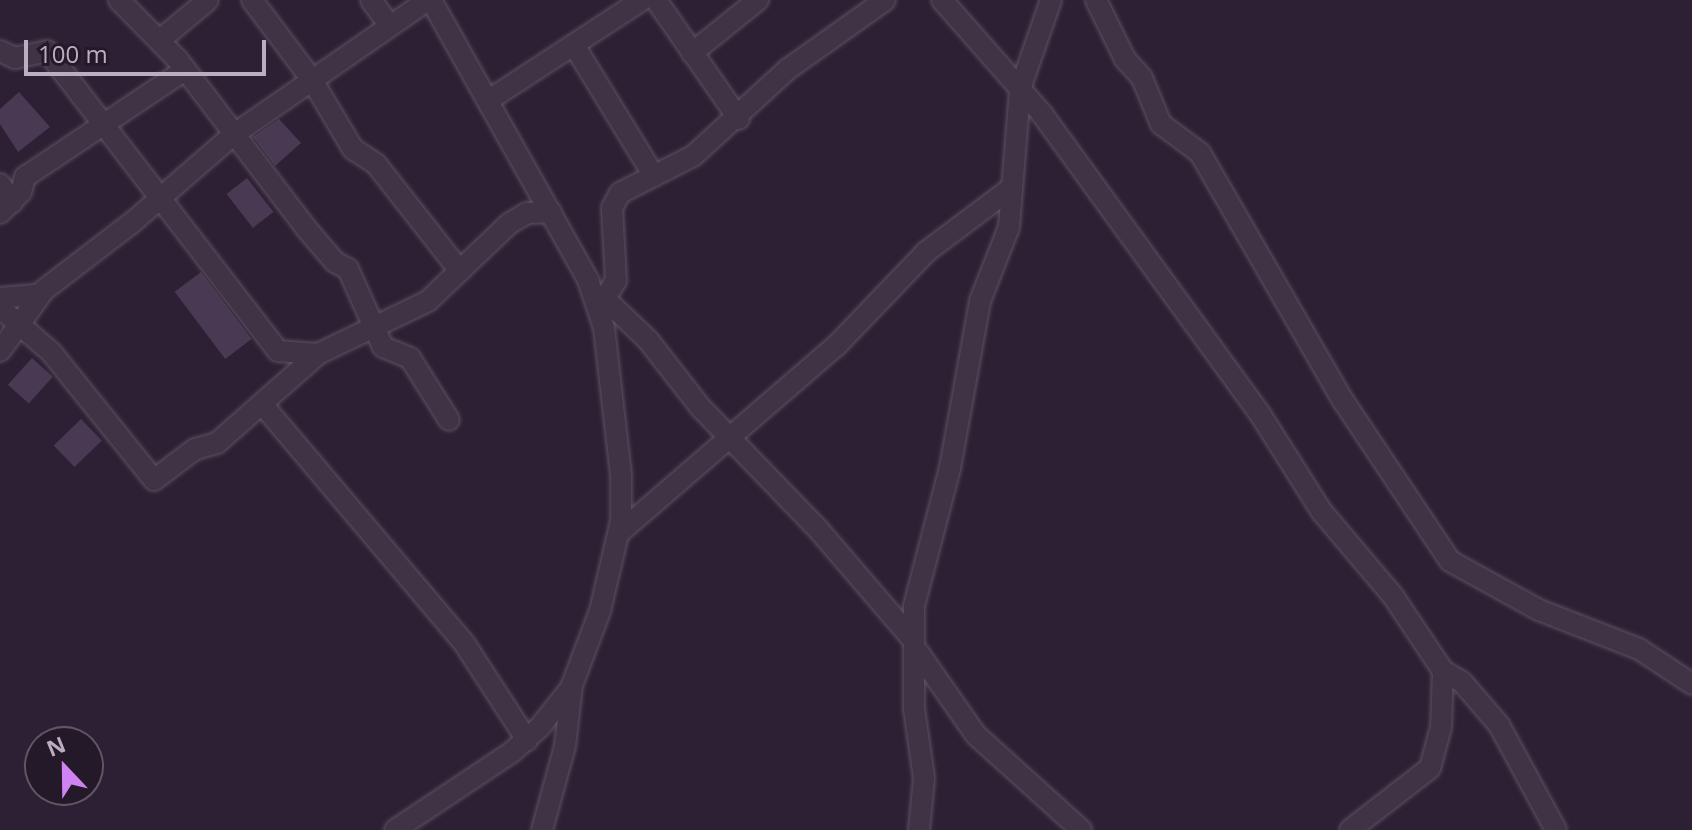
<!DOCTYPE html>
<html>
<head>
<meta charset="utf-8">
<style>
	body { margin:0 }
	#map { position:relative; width:1692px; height:830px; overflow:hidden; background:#2e2034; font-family:"Open Sans",sans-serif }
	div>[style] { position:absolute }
	.building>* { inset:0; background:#4a3952; transform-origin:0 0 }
	.roads { filter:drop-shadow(0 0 2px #5d5163) drop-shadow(0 0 2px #5d5163) }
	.minor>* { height:20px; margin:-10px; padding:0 10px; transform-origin:10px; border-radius:10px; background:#3f3345 }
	span { translate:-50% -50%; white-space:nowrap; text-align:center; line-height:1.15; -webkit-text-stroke:7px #241929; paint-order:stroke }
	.north { position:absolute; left:24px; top:726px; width:80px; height:80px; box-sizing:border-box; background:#241929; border:2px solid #615466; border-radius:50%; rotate:338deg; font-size:22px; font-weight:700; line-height:32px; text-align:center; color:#bcadc2 }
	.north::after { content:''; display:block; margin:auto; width:28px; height:36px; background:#d182f2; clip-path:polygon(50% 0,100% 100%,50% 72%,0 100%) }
	.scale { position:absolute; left:24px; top:40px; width:242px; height:36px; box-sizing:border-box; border:4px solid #bcadc2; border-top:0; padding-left:10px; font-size:24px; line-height:28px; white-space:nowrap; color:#bcadc2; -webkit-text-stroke:6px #241929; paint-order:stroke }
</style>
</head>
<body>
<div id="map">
	<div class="building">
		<div style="clip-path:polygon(19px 92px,50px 127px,18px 152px,0 124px,0 109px)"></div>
		<div style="clip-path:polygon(279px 119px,301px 143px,275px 166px,253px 137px)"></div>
		<div style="left:247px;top:178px;width:43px;height:26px;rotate:52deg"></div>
		<div style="left:201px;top:272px;width:84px;height:33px;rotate:53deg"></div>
		<div style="left:32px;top:358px;width:28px;height:36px;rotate:42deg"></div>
		<div style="left:81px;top:419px;width:30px;height:38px;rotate:46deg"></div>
	</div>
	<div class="roads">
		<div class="minor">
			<div style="left:119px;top:0;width:84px;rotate:45.5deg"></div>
			<div style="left:178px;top:60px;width:210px;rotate:52.7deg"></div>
			<div style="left:305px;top:227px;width:46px;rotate:49.4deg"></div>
			<div style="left:335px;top:262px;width:15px;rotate:28deg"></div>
			<div style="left:348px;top:269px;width:85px;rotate:65.8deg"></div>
			<div style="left:383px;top:347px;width:29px;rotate:22deg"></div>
			<div style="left:410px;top:358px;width:73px;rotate:57.8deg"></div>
			<div style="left:252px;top:0;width:100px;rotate:53.1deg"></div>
			<div style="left:312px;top:80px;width:80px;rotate:59.3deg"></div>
			<div style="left:353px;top:149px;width:27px;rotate:33deg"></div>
			<div style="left:376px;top:164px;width:136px;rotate:51.9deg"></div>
			<div style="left:371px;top:0;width:32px;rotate:54deg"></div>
			<div style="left:431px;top:0;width:321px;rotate:60.7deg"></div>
			<div style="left:588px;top:280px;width:51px;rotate:71.6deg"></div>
			<div style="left:604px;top:328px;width:149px;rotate:83.4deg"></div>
			<div style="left:621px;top:476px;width:45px;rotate:90deg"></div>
			<div style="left:621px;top:521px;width:92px;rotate:103.1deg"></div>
			<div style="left:600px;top:611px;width:79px;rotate:110.7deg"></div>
			<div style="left:572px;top:685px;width:61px;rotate:96.5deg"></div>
			<div style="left:565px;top:746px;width:87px;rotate:105.3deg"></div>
			<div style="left:656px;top:0;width:145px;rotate:55.1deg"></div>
			<div style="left:942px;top:0;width:152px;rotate:48.7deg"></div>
			<div style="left:1042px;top:114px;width:371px;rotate:54deg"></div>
			<div style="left:1260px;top:414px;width:116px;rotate:57.7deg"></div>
			<div style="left:1322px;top:512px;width:110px;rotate:49.8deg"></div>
			<div style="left:1393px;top:596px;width:90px;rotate:56.3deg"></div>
			<div style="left:1443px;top:671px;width:56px;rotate:92deg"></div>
			<div style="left:1441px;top:727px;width:42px;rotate:105deg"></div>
			<div style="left:1430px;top:768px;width:101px;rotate:142.2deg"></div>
			<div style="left:1096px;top:0;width:66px;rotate:63.8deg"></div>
			<div style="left:1125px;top:59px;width:25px;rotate:48deg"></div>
			<div style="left:1142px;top:78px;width:50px;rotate:67.6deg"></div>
			<div style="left:1161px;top:124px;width:49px;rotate:36.6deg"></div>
			<div style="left:1200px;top:153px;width:288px;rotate:60deg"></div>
			<div style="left:1344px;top:402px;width:191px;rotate:56.3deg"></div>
			<div style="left:1450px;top:561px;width:102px;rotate:28.8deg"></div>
			<div style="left:1539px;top:610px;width:107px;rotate:21.3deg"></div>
			<div style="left:1639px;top:649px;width:64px;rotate:33.4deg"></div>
			<div style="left:160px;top:40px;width:62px;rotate:-39.8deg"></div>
			<div style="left:575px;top:47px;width:151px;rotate:58.5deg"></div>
			<div style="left:0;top:51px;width:17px;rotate:25deg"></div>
			<div style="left:15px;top:58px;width:33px;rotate:-12deg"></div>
			<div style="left:47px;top:51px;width:379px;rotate:52.4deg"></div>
			<div style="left:278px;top:351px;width:40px;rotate:4.3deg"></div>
			<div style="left:692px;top:53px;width:85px;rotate:-38.8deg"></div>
			<div style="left:489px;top:100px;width:183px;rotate:-33.2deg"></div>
			<div style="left:0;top:184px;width:22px;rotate:56deg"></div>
			<div style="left:0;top:213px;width:30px;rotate:-45deg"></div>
			<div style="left:21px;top:192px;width:16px;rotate:-75deg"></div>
			<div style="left:25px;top:177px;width:192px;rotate:-33.8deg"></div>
			<div style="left:0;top:298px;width:38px;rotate:-5deg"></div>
			<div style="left:605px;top:299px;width:59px;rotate:43.6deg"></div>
			<div style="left:648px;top:340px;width:86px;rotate:52.1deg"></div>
			<div style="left:701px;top:408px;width:168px;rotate:46deg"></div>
			<div style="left:818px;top:529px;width:146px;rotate:49.4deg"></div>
			<div style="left:599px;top:307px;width:31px;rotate:-57deg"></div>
			<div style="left:616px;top:281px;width:73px;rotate:-93.1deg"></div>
			<div style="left:612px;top:208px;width:17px;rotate:-62deg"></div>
			<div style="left:620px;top:193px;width:82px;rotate:-26.9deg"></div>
			<div style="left:693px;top:156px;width:129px;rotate:-42.5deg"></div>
			<div style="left:788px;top:69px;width:119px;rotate:-35.4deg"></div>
			<div style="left:0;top:308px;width:67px;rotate:40.8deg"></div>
			<div style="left:51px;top:352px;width:164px;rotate:51.2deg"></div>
			<div style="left:154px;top:480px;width:51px;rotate:-37.1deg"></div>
			<div style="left:195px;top:449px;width:23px;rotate:-15deg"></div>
			<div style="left:217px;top:443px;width:135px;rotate:-41.4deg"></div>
			<div style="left:318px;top:354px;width:122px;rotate:-25.7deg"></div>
			<div style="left:428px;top:301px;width:113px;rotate:-43.6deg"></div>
			<div style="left:510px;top:223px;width:20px;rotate:-30deg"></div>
			<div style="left:527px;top:213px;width:24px;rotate:-2deg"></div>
			<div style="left:0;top:351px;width:75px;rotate:-54.2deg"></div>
			<div style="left:44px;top:290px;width:113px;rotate:-37.5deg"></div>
			<div style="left:134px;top:221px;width:131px;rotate:-41deg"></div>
			<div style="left:233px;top:135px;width:237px;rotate:-34.7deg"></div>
			<div style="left:262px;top:404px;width:313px;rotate:49.8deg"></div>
			<div style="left:464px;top:643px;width:116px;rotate:57deg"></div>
			<div style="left:619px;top:533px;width:286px;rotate:-40.8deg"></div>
			<div style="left:836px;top:346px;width:130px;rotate:-46.2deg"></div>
			<div style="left:926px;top:252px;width:105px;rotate:-36.9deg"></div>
			<div style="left:918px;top:652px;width:101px;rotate:55.1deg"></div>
			<div style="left:976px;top:735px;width:142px;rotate:42.1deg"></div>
			<div style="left:1443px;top:671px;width:22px;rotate:30deg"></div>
			<div style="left:1462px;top:682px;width:57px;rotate:49.3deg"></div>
			<div style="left:1499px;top:725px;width:119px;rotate:61.5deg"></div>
			<div style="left:395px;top:830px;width:141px;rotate:-33.7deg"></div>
			<div style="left:512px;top:752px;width:36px;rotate:-42deg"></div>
			<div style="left:539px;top:728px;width:50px;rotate:-51.5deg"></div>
			<div style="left:919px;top:830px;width:52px;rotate:-84.5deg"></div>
			<div style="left:924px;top:778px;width:70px;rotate:-98.2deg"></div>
			<div style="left:914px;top:709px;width:103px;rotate:-90deg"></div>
			<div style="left:914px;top:606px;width:143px;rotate:-75.4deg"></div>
			<div style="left:950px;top:468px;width:170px;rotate:-79.8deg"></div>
			<div style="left:980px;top:301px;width:79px;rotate:-68.6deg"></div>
			<div style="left:1009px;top:227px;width:138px;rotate:-85.4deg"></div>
			<div style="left:1020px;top:89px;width:94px;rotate:-70.8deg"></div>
		</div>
	</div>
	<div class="north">N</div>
	<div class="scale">100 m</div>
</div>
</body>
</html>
